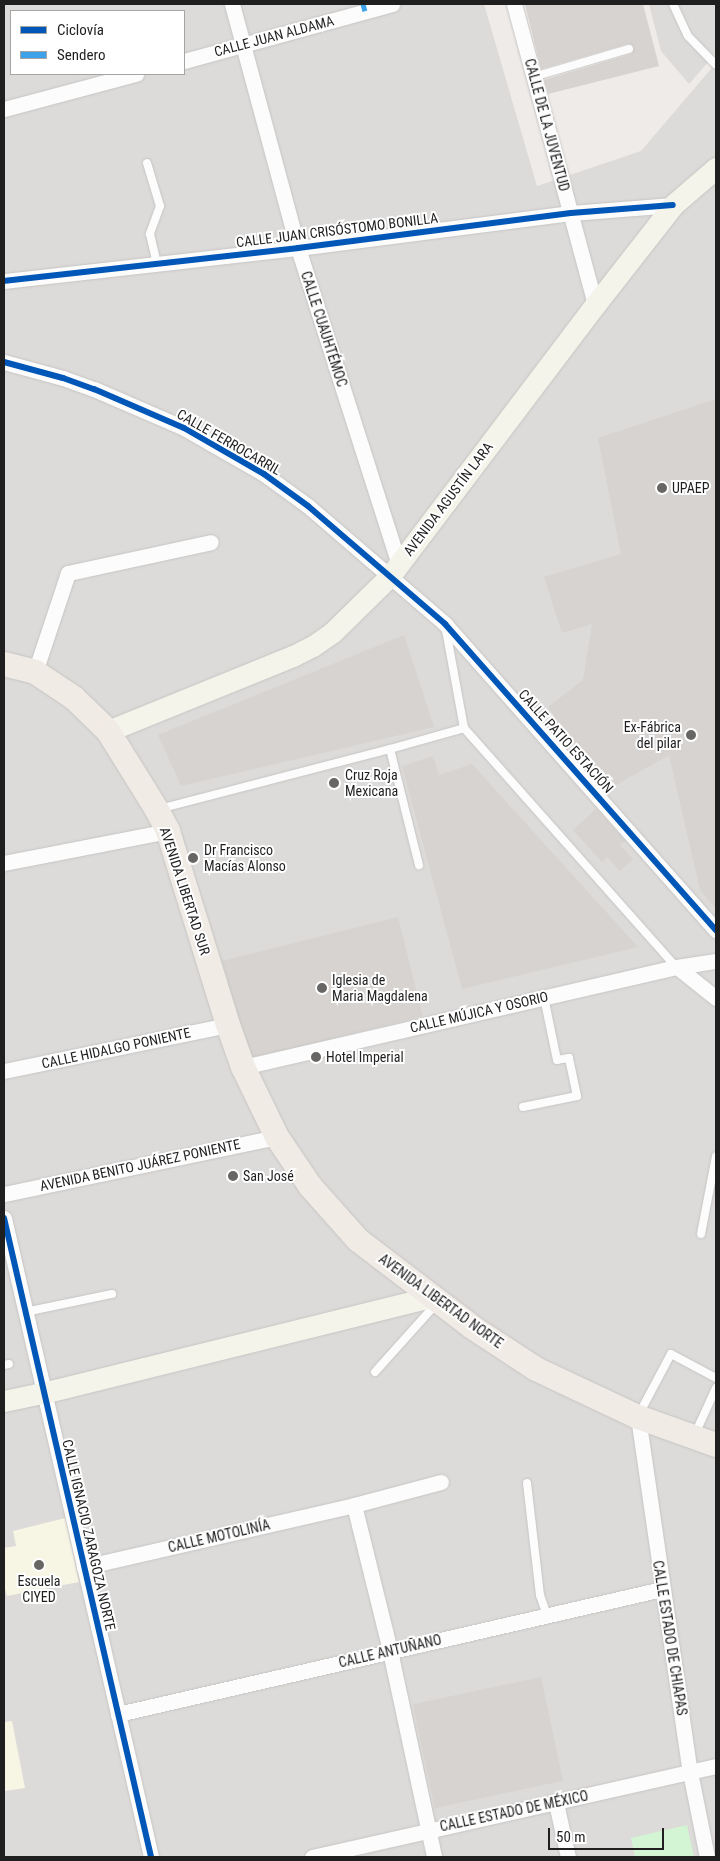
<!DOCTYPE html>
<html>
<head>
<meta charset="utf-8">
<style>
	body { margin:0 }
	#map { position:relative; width:720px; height:1861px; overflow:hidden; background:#eeebe8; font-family:"Roboto Condensed",sans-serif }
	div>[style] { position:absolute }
	.residential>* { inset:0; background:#dddbd9 }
	.education>* { inset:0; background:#f7f5e4 }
	.park>* { inset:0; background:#d4f5d3 }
	.parking>* { inset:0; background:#dcdbd9 }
	.building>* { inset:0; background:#d6d3d0; transform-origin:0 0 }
	.roads { filter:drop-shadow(0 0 1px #c6c5c4) drop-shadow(0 0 1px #c6c5c4) }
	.service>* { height:8px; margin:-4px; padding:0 4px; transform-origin:4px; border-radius:4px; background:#fcfcfc }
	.minor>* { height:15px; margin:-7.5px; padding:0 7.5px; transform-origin:7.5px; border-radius:7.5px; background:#fcfcfc }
	.secondary>* { height:21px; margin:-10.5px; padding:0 10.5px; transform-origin:10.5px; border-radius:10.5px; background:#f4f4eb }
	.primary>* { height:24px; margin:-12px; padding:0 12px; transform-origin:12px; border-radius:12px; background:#f1ebe5 }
	.quiet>* { height:5px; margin-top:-2.5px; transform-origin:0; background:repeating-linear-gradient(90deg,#3da2ea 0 10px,transparent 0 15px) }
	.cycleway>* { height:6px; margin:-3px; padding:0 3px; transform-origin:3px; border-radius:3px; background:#0057b8 }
	.dots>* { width:14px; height:14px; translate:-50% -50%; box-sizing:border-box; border:2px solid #fff; border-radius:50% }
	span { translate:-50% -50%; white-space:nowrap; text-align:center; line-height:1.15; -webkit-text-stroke:4px #fff; paint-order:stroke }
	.street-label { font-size:14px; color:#1f1f1f }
	.poi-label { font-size:14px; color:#1f1f1f }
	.left { translate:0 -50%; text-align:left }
	.right { translate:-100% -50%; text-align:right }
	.frame { position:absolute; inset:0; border:5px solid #1f1f1f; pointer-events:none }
	.legend { position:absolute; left:10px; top:10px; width:175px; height:65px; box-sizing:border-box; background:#fff; border:1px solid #a5a5a5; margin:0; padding:6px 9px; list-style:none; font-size:15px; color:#1f1f1f }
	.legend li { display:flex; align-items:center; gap:10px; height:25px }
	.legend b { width:25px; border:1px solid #a5a5a5 }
	.scale { position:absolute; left:548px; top:1828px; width:116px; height:22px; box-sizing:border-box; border:2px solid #1f1f1f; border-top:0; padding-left:6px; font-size:15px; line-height:18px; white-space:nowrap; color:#1f1f1f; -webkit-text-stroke:4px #fff; paint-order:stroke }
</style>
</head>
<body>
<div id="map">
	<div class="residential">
		<div style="clip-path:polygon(evenodd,4px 4px,484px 4px,537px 186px,641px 151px,716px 63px,716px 1857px,4px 1857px,4px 4px,11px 11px,184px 11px,184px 74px,11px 74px,11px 11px)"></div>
	</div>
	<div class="education">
		<div style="clip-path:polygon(65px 1518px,79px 1582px,7px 1596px,4px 1584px,4px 1548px,16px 1546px,13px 1531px)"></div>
		<div style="clip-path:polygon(12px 1721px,25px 1788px,4px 1791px,4px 1722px)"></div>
	</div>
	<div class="park">
		<div style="clip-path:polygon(687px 1825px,694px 1857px,635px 1857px,631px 1838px)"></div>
	</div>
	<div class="parking">
		<div style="clip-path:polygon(649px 4px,716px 4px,716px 53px,689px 84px,661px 51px)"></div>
		<div style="clip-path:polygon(551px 1015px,559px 1055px,588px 1052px,599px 1116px,503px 1129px,489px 1082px,540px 1061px,528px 1020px)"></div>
	</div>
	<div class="building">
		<div style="clip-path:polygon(525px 4px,643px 4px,659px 66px,548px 94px,544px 80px,631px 54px,634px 48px,632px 45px,627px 44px,541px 69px)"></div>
		<div style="clip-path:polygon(716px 399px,716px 909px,700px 890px,669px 755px,616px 785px,560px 726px,548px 707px,583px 680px,592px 624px,562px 633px,544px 577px,621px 554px,598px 438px)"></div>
		<div style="clip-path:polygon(404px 635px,434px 727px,181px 786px,158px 735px)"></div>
		<div style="clip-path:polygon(433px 756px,439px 775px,472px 764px,638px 947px,462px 989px,402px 766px)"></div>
		<div style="clip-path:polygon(596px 809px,625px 841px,620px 845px,633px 859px,620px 871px,607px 857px,602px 862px,573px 830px)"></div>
		<div style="left:398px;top:917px;width:102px;height:181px;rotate:76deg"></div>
		<div style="left:541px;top:1677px;width:106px;height:131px;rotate:78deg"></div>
	</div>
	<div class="roads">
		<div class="service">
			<div style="left:673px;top:4px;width:35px;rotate:65deg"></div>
			<div style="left:688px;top:36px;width:40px;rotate:46deg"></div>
			<div style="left:533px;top:77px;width:100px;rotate:-16.3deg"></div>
			<div style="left:147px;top:163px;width:45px;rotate:73.2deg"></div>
			<div style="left:160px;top:206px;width:30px;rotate:110deg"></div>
			<div style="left:150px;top:234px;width:31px;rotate:77deg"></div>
			<div style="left:446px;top:630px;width:100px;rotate:79.6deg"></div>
			<div style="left:464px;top:728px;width:319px;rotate:48.4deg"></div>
			<div style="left:390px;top:749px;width:120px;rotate:76deg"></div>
			<div style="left:159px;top:809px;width:239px;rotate:-14.6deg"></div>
			<div style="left:390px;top:749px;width:77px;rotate:-15.8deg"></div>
			<div style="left:523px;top:1107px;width:55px;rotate:-11.5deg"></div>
			<div style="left:577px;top:1096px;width:39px;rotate:-102deg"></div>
			<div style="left:569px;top:1058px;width:12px;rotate:171deg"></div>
			<div style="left:557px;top:1060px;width:64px;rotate:-101.7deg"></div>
			<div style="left:701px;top:1234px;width:79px;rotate:-79.1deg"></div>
			<div style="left:25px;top:1312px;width:89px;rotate:-11.7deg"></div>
			<div style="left:4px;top:1365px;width:5px;rotate:-11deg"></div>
			<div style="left:375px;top:1372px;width:91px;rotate:-48.1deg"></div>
			<div style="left:638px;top:1416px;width:70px;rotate:-62deg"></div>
			<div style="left:671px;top:1354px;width:51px;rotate:28.1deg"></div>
			<div style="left:695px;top:1434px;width:51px;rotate:-65.5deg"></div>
			<div style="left:527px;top:1483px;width:113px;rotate:83.4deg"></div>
			<div style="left:540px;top:1595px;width:21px;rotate:71deg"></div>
		</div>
		<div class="minor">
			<div style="left:232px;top:4px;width:253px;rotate:74.9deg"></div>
			<div style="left:298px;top:248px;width:333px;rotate:72.3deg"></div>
			<div style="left:514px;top:4px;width:312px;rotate:74.9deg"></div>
			<div style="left:184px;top:61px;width:216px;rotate:-15.3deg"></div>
			<div style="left:4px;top:109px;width:137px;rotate:-14.9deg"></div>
			<div style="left:4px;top:281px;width:296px;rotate:-6.4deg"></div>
			<div style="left:298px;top:248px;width:275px;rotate:-7.3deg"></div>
			<div style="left:571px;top:213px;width:102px;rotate:-4.5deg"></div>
			<div style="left:4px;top:362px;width:61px;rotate:15.2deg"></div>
			<div style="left:63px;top:378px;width:33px;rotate:20deg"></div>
			<div style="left:94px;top:389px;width:98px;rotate:23.4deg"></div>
			<div style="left:184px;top:428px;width:92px;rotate:29.9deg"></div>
			<div style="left:264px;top:474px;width:54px;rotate:36deg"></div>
			<div style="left:308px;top:506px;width:181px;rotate:40.7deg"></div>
			<div style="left:445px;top:624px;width:409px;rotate:48.5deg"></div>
			<div style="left:35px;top:672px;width:104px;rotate:-71.6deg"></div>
			<div style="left:68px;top:573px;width:146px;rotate:-12.2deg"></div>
			<div style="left:4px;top:863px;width:167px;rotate:-11deg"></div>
			<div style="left:677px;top:967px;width:50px;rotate:38.5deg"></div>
			<div style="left:243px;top:1067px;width:445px;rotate:-13deg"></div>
			<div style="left:677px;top:967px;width:39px;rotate:-9deg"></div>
			<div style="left:4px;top:1071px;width:229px;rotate:-11.6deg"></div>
			<div style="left:4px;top:1194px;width:279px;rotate:-11.8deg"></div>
			<div style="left:4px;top:1218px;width:656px;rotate:77.04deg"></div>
			<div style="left:638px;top:1417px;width:359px;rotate:81.7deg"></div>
			<div style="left:690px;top:1772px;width:87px;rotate:78.7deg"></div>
			<div style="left:354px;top:1505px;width:150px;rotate:76.1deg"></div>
			<div style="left:390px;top:1651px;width:211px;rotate:77.9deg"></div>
			<div style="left:84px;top:1567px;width:277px;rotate:-12.9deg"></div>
			<div style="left:354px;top:1505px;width:90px;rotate:-14.8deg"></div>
			<div style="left:118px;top:1714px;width:558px;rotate:-12.94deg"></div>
			<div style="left:556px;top:1803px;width:55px;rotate:77.5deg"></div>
			<div style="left:312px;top:1857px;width:414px;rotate:-12.7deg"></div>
		</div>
		<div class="secondary">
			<div style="left:108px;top:731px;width:200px;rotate:-22.1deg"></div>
			<div style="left:293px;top:656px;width:22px;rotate:-27deg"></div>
			<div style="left:313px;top:646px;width:24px;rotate:-35deg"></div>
			<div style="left:333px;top:632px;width:80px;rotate:-44.5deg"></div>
			<div style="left:390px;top:576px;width:340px;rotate:-52.9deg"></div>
			<div style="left:595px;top:305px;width:127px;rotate:-52deg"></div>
			<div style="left:673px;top:205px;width:57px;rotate:-40.7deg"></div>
			<div style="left:4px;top:1401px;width:40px;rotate:-12deg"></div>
			<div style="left:43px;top:1393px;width:399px;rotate:-13.9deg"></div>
		</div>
		<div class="primary">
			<div style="left:4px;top:664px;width:32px;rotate:14deg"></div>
			<div style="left:35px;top:672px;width:47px;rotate:33.7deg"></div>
			<div style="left:74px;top:698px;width:47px;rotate:44.1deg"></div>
			<div style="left:108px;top:731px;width:93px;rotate:58.2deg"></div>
			<div style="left:157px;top:810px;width:24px;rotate:62deg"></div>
			<div style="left:168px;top:831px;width:203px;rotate:72.8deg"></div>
			<div style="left:228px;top:1025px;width:45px;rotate:70.3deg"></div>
			<div style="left:243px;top:1067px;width:78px;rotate:64.1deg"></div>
			<div style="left:277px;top:1137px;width:59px;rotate:56deg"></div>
			<div style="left:310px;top:1186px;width:72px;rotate:48.4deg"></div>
			<div style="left:358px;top:1240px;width:143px;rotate:37.3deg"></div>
			<div style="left:472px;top:1327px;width:77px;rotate:33.3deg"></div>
			<div style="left:536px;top:1369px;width:113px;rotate:25.2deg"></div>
			<div style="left:638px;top:1417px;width:83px;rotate:19.7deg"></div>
		</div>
	</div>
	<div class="quiet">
		<div style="left:363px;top:4px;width:7px;rotate:74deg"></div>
	</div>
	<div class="cycleway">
		<div style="left:4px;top:281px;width:296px;rotate:-6.4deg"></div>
		<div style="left:298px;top:248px;width:275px;rotate:-7.3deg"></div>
		<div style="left:571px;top:213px;width:102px;rotate:-4.5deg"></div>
		<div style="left:4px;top:362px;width:61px;rotate:15.2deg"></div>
		<div style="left:63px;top:378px;width:33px;rotate:20deg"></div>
		<div style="left:94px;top:389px;width:98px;rotate:23.4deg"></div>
		<div style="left:184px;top:428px;width:92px;rotate:29.9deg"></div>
		<div style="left:264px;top:474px;width:54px;rotate:36deg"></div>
		<div style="left:308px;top:506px;width:181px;rotate:40.7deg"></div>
		<div style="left:445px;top:624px;width:409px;rotate:48.5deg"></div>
		<div style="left:4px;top:1218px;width:656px;rotate:77.04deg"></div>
	</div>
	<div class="dots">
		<div style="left:662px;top:488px;background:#676665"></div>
		<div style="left:691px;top:735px;background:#676665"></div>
		<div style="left:334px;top:783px;background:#676665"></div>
		<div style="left:193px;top:858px;background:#676665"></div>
		<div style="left:322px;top:988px;background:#676665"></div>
		<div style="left:316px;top:1057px;background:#676665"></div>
		<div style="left:233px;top:1176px;background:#676665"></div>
		<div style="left:39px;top:1565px;background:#676665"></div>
	</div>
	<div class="street-label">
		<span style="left:274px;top:36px;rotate:-15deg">CALLE JUAN ALDAMA</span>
		<span style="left:547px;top:125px;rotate:75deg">CALLE DE LA JUVENTUD</span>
		<span style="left:337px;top:230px;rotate:-7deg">CALLE JUAN CRISÓSTOMO BONILLA</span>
		<span style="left:324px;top:329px;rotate:72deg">CALLE CUAUHTÉMOC</span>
		<span style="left:229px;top:442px;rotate:30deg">CALLE FERROCARRIL</span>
		<span style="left:448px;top:499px;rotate:-53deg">AVENIDA AGUSTÍN LARA</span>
		<span style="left:566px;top:741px;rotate:48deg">CALLE PATIO ESTACIÓN</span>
		<span style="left:185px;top:891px;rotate:72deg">AVENIDA LIBERTAD SUR</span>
		<span style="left:479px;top:1012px;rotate:-13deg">CALLE MÚJICA Y OSORIO</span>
		<span style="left:116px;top:1048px;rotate:-12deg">CALLE HIDALGO PONIENTE</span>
		<span style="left:140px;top:1165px;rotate:-12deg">AVENIDA BENITO JUÁREZ PONIENTE</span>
		<span style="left:441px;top:1301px;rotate:36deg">AVENIDA LIBERTAD NORTE</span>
		<span style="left:89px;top:1535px;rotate:77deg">CALLE IGNACIO ZARAGOZA NORTE</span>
		<span style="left:219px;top:1536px;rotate:-13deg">CALLE MOTOLINÍA</span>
		<span style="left:670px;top:1638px;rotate:81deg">CALLE ESTADO DE CHIAPAS</span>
		<span style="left:390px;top:1651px;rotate:-13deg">CALLE ANTUÑANO</span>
		<span style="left:514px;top:1811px;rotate:-12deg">CALLE ESTADO DE MÉXICO</span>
	</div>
	<div class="poi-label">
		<span class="left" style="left:672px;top:488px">UPAEP</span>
		<span class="right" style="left:681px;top:735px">Ex-Fábrica<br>del pilar</span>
		<span class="left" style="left:345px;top:783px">Cruz Roja<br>Mexicana</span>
		<span class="left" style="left:204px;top:858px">Dr Francisco<br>Macías Alonso</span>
		<span class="left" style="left:332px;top:988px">Iglesia de<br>Maria Magdalena</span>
		<span class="left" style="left:326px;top:1057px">Hotel Imperial</span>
		<span class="left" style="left:243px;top:1176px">San José</span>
		<span style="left:39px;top:1589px">Escuela<br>CIYED</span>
	</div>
	<div class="frame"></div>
	<ul class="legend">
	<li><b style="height:6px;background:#0057b8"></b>Ciclovía</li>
	<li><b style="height:6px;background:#3da2ea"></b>Sendero</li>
	</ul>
	<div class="scale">50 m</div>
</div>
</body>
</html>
